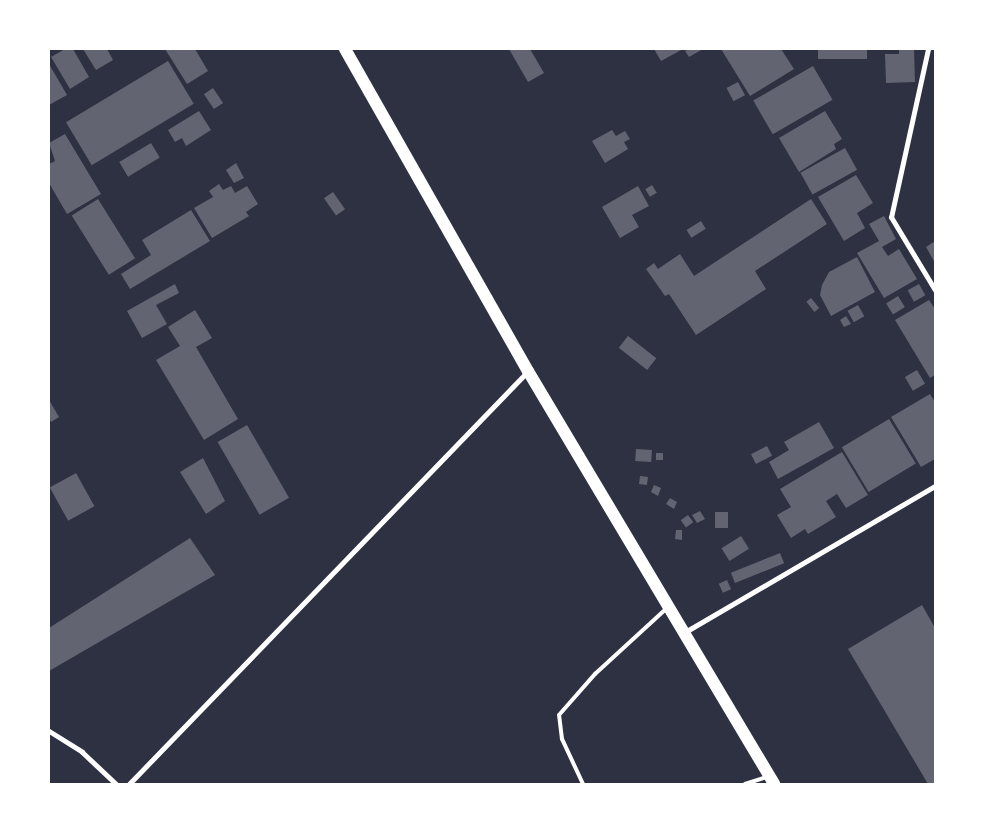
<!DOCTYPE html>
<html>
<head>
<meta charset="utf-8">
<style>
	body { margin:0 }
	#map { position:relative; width:984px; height:833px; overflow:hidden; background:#2d3142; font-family:"Titillium Web",sans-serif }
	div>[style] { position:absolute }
	.building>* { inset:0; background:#626471; transform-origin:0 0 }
	.service>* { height:4px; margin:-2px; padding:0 2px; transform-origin:2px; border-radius:2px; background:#fff }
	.minor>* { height:5px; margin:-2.5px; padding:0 2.5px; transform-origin:2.5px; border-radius:2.5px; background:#fff }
	.primary>* { height:12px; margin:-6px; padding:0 6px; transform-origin:6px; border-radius:6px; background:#fff }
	span { translate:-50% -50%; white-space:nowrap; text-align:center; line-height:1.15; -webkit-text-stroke:4px #fff; paint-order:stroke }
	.frame { position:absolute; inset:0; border:50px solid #fff; pointer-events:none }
</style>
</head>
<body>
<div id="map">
	<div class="building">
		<div style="clip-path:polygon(65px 49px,73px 49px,89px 77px,70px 89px,51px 57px)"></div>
		<div style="clip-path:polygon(83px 49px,107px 49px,113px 60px,96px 70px)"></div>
		<div style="clip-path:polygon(165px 49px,195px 49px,208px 71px,187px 84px)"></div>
		<div style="clip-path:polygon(509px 49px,530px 49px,544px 73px,528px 82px)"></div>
		<div style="clip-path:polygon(654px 49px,683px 49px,661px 61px)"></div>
		<div style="clip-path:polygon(689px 49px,703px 49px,689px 57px,685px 51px)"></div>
		<div style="clip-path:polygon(721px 49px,781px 49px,794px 69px,750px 96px)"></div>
		<div style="left:818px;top:49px;width:49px;height:10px"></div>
		<div style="clip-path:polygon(899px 49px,914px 49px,915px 82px,886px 83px,885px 54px,899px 54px)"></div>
		<div style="left:168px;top:61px;width:50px;height:119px;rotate:59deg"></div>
		<div style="clip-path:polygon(49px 64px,67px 95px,49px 105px)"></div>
		<div style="left:813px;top:66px;width:39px;height:69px;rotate:60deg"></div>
		<div style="left:738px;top:82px;width:15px;height:13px;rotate:62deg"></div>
		<div style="left:213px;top:88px;width:18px;height:11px;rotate:56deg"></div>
		<div style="clip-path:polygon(199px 111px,211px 130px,186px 146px,182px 138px,175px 142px,168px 130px)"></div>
		<div style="clip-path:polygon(825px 111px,842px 139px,834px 144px,836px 149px,799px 172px,779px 138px)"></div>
		<div style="clip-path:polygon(612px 130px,616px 136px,625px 131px,630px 139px,624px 142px,628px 149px,605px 163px,592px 141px)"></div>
		<div style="clip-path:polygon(65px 134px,101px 194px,67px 214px,49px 183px,49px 164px,55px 161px,49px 143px)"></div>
		<div style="left:151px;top:143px;width:17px;height:37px;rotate:59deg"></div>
		<div style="left:845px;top:148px;width:25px;height:51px;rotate:61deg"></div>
		<div style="clip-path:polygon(236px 163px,244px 178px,234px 183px,226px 170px)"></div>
		<div style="clip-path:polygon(856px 175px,873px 203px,857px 213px,865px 228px,844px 241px,818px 197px)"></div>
		<div style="clip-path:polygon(219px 184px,223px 190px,231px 186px,235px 193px,247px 186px,258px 204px,246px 212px,249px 216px,212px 238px,194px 208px,213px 197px,209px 191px)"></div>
		<div style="left:652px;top:185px;width:9px;height:8px;rotate:58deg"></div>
		<div style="clip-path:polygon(638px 186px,649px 206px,632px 215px,639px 227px,620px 238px,602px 207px)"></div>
		<div style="left:333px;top:192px;width:21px;height:11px;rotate:55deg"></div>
		<div style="left:98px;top:199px;width:70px;height:31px;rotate:58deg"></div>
		<div style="clip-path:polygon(811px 199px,827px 224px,755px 271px,766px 289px,696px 335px,669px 294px,665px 296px,646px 269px,654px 263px,658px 269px,680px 254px,694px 276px)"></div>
		<div style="clip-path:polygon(191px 210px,210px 241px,130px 289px,121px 274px,151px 255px,142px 240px)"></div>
		<div style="clip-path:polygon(884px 216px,896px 239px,882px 247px,888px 256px,899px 249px,917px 279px,884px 298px,857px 253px,879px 241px,869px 224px)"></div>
		<div style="left:701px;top:221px;width:9px;height:17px;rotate:58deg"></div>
		<div style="clip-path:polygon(935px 241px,935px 263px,926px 247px)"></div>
		<div style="clip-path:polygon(857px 257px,875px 292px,831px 316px,820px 295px,822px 285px,829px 272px)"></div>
		<div style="clip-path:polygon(175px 284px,179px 293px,156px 305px,167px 324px,142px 338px,127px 311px)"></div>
		<div style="left:919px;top:284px;width:13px;height:13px;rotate:61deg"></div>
		<div style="left:898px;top:296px;width:13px;height:14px;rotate:58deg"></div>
		<div style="left:811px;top:298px;width:13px;height:6px;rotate:51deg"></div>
		<div style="clip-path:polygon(929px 300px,935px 309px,935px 375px,930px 378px,895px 320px)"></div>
		<div style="left:858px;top:305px;width:13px;height:12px;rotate:61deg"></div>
		<div style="clip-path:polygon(195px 310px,212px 338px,196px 347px,238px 419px,204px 440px,156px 360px,180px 346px,168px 327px)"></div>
		<div style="clip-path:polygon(846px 316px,851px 324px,844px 327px,840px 320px)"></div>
		<div style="left:628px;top:336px;width:36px;height:15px;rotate:38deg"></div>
		<div style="left:917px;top:370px;width:16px;height:14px;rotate:60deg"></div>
		<div style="clip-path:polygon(930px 394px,935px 402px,935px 459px,921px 467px,891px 417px)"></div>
		<div style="clip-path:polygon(49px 400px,59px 417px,51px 422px,49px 418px)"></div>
		<div style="left:889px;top:419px;width:52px;height:55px;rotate:59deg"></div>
		<div style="clip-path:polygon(819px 422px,834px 448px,778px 479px,769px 462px,789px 450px,784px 442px)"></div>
		<div style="left:247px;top:425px;width:84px;height:34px;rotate:60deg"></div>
		<div style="left:767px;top:446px;width:11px;height:18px;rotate:63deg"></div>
		<div style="left:636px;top:449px;width:16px;height:12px;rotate:4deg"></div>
		<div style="clip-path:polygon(842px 452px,868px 495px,846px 508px,837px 494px,826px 501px,836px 517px,808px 534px,805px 529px,791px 538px,777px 515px,791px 507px,780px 489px)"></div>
		<div style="left:656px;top:453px;width:7px;height:7px"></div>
		<div style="clip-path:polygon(203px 458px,225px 501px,206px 514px,180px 472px)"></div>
		<div style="left:76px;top:473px;width:38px;height:30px;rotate:61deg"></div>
		<div style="left:640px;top:476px;width:8px;height:8px;rotate:7deg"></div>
		<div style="clip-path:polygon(654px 485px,661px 488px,658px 496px,651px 492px)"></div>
		<div style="clip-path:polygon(670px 498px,677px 502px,674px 509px,666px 504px)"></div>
		<div style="clip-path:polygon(700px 511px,705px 519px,697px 523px,692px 515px)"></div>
		<div style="left:715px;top:512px;width:13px;height:16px"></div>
		<div style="left:688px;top:515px;width:9px;height:9px;rotate:54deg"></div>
		<div style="clip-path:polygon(676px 530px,682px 530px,682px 540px,675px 539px)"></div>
		<div style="left:741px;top:536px;width:15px;height:23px;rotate:58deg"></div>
		<div style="clip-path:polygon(190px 538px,215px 575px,49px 671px,49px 628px)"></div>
		<div style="left:780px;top:553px;width:11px;height:53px;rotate:68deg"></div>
		<div style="left:727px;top:580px;width:10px;height:9px;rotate:66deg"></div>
		<div style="clip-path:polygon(922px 605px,935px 628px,935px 784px,928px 784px,848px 649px)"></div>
	</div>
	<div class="service">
		<div style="left:583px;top:784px;width:50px;rotate:-115deg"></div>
		<div style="left:562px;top:739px;width:24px;rotate:-97deg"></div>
		<div style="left:559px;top:715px;width:55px;rotate:-48.7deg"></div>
		<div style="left:595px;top:674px;width:98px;rotate:-42.5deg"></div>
		<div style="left:745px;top:784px;width:23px;rotate:-18deg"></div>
	</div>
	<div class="minor">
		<div style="left:928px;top:49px;width:172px;rotate:102.4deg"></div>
		<div style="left:891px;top:217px;width:85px;rotate:58.9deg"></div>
		<div style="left:685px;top:632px;width:290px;rotate:-30.3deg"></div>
		<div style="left:49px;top:731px;width:39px;rotate:32deg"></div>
		<div style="left:82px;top:752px;width:47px;rotate:43.3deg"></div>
		<div style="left:129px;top:784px;width:574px;rotate:-45.99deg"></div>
	</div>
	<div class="primary">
		<div style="left:345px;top:49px;width:370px;rotate:60.4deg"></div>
		<div style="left:528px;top:371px;width:481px;rotate:59.2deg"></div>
	</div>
	<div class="frame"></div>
</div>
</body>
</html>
